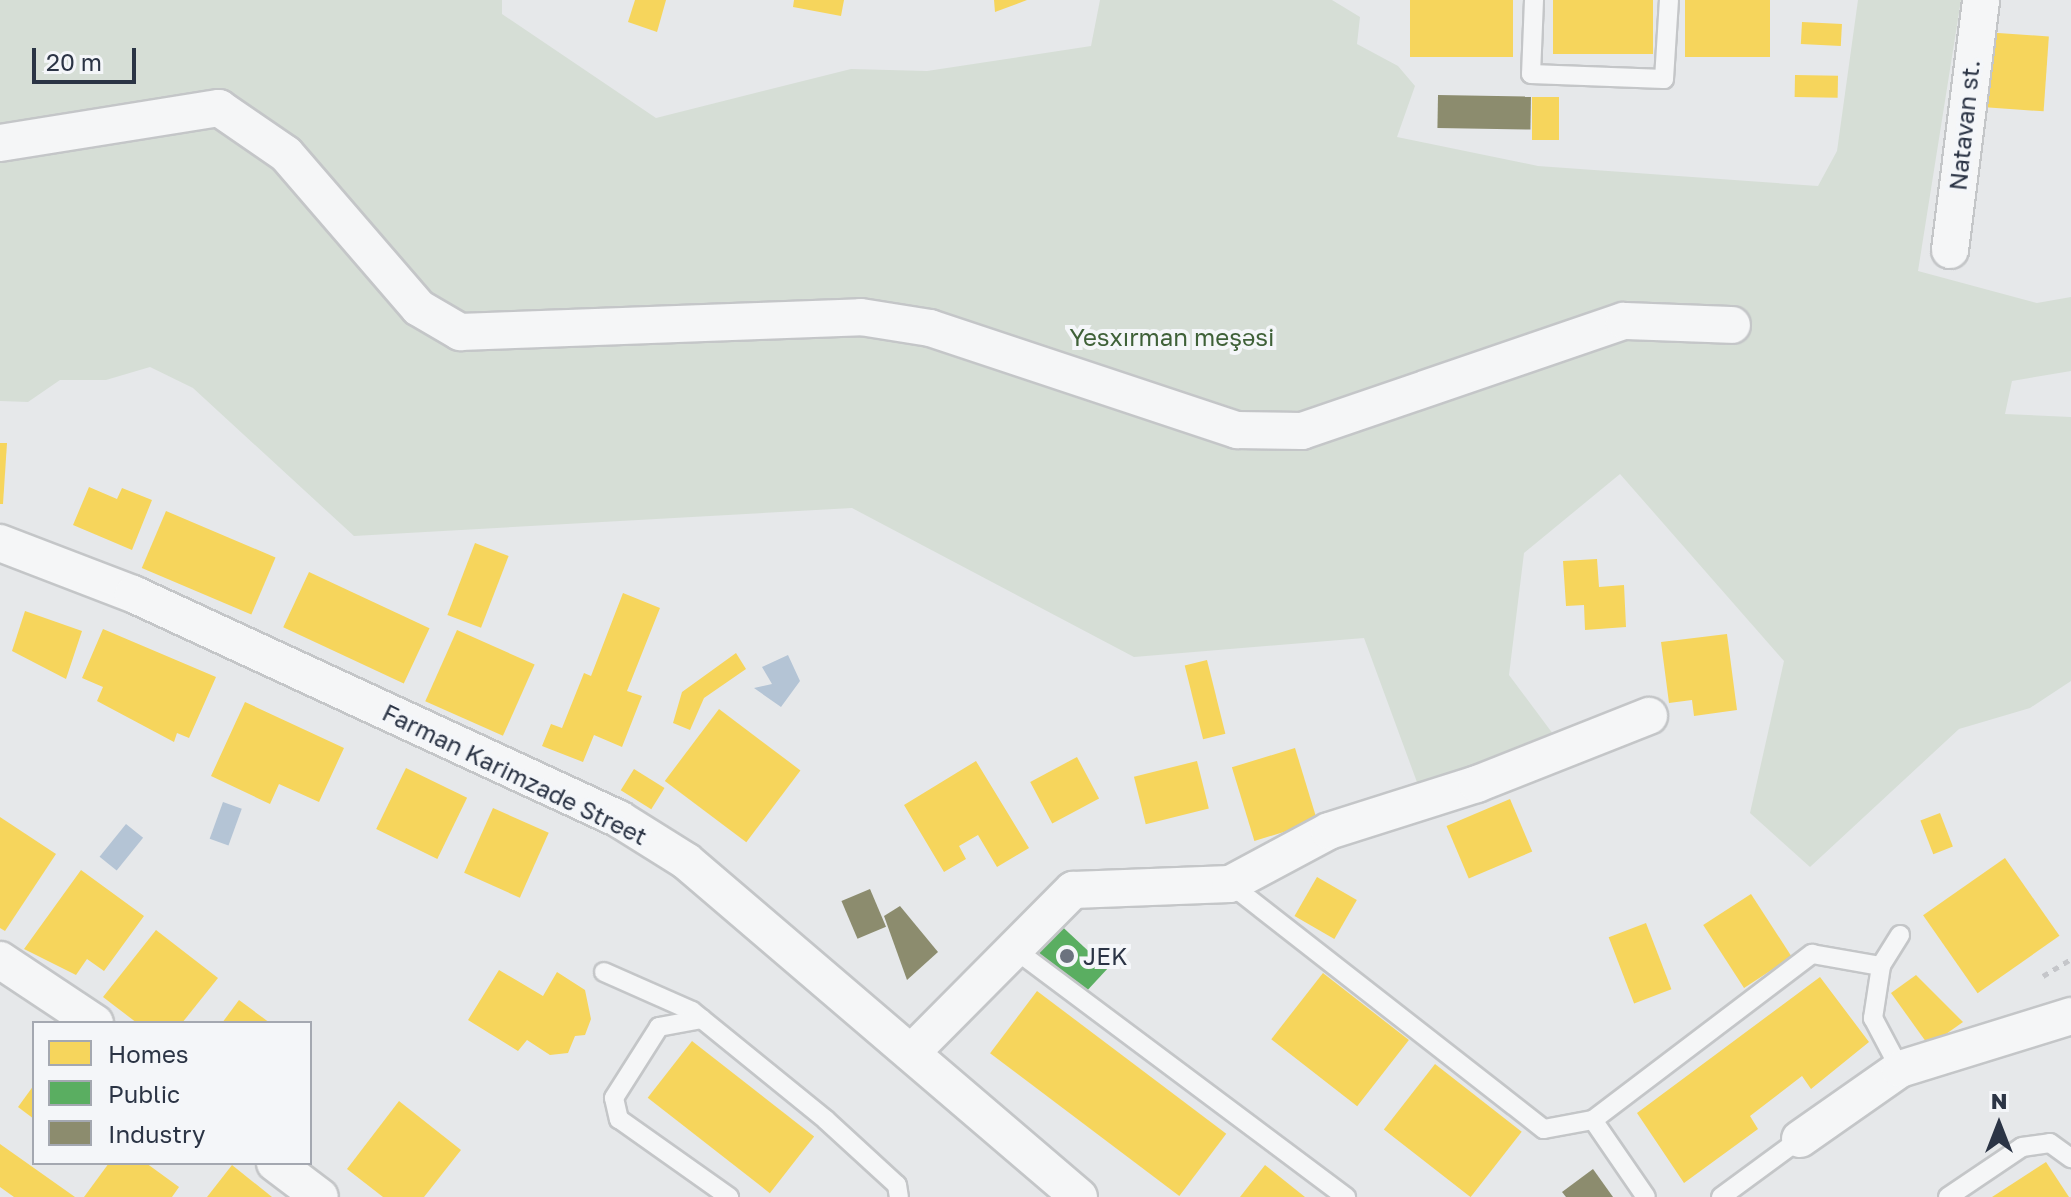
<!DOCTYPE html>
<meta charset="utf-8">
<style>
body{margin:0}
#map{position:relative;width:2071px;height:1197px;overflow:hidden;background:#e6e8ea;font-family:"Golos Text",sans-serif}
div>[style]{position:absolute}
.green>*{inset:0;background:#d6ded6}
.water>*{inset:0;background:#b4c4d5;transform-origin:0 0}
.homes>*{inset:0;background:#f6d55c;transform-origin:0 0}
.public>*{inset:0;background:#5aae61;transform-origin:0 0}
.industry>*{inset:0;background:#8c8c6e;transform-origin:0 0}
.path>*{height:5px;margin-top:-2.5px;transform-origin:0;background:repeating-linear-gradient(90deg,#c5c6ca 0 6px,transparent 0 12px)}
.roads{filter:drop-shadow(2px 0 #c4c6c8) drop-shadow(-2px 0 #c4c6c8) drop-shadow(0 2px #c4c6c8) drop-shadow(0 -2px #c4c6c8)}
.service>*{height:18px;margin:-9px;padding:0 9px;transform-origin:9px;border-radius:9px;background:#f5f6f7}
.minor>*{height:36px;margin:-18px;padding:0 18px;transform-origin:18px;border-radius:18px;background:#f5f6f7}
.dots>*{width:22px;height:22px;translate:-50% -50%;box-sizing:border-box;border:4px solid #f4f6f9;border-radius:50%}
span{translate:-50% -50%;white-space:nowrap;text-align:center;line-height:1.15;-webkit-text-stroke:8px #f4f6f9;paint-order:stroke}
.street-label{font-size:24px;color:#2b3445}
.park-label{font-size:24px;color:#3f6138}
.poi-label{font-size:24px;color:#2b3445}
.left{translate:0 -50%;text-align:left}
.legend{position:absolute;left:32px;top:1021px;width:280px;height:144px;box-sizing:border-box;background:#f4f6f9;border:2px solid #a4a8b1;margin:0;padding:10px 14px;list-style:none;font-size:24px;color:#2b3445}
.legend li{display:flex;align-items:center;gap:16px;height:40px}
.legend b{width:40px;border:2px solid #a4a8b1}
.north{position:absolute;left:1959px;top:1085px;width:80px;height:80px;-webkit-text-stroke:6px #f4f6f9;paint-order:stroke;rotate:0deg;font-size:22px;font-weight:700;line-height:32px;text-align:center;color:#2b3445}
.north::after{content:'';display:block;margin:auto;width:28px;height:36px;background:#2b3445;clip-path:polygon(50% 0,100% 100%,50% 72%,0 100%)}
.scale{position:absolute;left:32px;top:48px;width:104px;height:36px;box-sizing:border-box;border:4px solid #2b3445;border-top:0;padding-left:10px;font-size:24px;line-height:28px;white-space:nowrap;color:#2b3445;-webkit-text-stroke:6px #f4f6f9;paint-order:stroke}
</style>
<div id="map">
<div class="green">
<i style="clip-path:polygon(0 0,502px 0,502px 14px,656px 118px,851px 69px,927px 71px,1091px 46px,1100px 0,1332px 0,1360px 17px,1357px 44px,1398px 66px,1415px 86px,1397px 137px,1538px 166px,1818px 186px,1837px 151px,1858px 0,1961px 0,1918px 271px,2037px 303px,2071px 297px,2071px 371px,2012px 381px,2005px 414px,2071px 417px,2071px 681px,2030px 708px,1959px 729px,1810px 867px,1750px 813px,1784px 661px,1620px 474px,1524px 553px,1509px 675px,1556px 738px,1418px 785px,1364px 638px,1134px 657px,852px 508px,354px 536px,193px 388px,150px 367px,106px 380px,60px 380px,28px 402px,0 401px)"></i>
</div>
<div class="water">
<i style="clip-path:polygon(788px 655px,800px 681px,781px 707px,754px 688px,772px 684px,762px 667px)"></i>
<i style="left:223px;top:802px;width:20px;height:39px;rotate:20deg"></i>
<i style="left:126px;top:824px;width:22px;height:42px;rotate:39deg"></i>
</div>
<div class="homes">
<i style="clip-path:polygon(635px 0,666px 0,657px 32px,628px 22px)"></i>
<i style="clip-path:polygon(794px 0,844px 0,841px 16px,793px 7px)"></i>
<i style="clip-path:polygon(994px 0,1027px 0,995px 12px)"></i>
<i style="left:1410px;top:0;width:103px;height:57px"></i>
<i style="left:1553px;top:0;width:100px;height:54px"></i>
<i style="left:1685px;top:0;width:85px;height:57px"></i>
<i style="left:1802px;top:22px;width:40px;height:22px;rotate:3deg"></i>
<i style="left:1984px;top:32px;width:65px;height:75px;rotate:4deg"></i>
<i style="left:1795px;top:75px;width:43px;height:22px;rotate:1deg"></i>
<i style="left:1532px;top:97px;width:27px;height:43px"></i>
<i style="clip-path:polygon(0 443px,7px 443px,3px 504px,0 504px)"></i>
<i style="clip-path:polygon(89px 487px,117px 499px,122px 488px,152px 500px,132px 550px,73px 525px)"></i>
<i style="left:166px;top:511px;width:119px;height:62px;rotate:23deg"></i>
<i style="left:475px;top:543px;width:36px;height:77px;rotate:21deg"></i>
<i style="clip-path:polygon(1597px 559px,1599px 587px,1624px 585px,1626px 627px,1585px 630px,1584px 605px,1566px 606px,1563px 561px)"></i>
<i style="left:309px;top:572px;width:133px;height:61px;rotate:25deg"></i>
<i style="clip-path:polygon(623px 593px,660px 608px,627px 691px,642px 696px,622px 747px,594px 735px,583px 762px,542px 746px,551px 724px,562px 728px,584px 673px,591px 676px)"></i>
<i style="clip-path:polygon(25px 611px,82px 631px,66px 679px,12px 651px)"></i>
<i style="clip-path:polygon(103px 629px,216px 677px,189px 738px,177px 733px,174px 742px,97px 701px,103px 687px,82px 678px)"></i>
<i style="left:457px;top:630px;width:85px;height:78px;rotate:24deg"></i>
<i style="clip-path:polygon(1727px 634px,1737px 710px,1694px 716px,1692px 700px,1669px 703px,1661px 642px)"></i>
<i style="clip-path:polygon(736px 653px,746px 669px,704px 698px,690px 730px,673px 723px,682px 692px)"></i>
<i style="left:1207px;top:660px;width:76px;height:23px;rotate:76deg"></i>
<i style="clip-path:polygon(245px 702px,344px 748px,319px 802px,279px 784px,270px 804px,211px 776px)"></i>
<i style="left:719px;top:709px;width:102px;height:90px;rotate:37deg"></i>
<i style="left:1295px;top:748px;width:77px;height:66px;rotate:73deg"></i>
<i style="left:1077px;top:757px;width:47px;height:53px;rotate:62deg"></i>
<i style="clip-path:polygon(976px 761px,1029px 848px,997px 867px,978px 835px,959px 846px,966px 859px,944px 872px,904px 805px)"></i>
<i style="left:1197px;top:761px;width:49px;height:65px;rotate:76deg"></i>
<i style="left:406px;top:768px;width:68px;height:68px;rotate:26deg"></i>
<i style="left:634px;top:769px;width:36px;height:25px;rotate:32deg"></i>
<i style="left:1510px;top:799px;width:57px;height:69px;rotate:67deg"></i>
<i style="left:493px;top:808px;width:61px;height:71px;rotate:24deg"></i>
<i style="left:1940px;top:813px;width:36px;height:21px;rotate:69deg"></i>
<i style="clip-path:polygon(0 817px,56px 854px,5px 931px,0 928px)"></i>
<i style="left:2005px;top:858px;width:95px;height:100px;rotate:55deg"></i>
<i style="clip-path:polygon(81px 870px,144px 916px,104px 971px,87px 959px,76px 975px,24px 949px)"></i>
<i style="left:1317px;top:877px;width:46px;height:45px;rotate:30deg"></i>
<i style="left:1751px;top:894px;width:75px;height:57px;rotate:57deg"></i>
<i style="left:1646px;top:923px;width:71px;height:40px;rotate:69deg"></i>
<i style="clip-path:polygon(156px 930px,218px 978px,182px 1023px,137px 1023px,103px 997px)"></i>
<i style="clip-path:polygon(499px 970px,543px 996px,557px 972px,585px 990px,591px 1019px,585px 1035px,575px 1036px,568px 1053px,550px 1055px,527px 1040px,518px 1051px,468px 1020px)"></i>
<i style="left:1323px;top:973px;width:109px;height:84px;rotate:38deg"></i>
<i style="clip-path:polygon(1916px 975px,1963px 1022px,1929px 1046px,1891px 993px)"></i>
<i style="clip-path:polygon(1820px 977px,1869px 1042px,1811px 1089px,1802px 1076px,1750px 1116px,1758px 1129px,1684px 1183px,1637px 1113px)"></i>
<i style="left:1037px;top:991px;width:237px;height:78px;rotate:37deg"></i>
<i style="clip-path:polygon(239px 1000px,270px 1023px,222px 1023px)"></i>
<i style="left:692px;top:1041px;width:155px;height:72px;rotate:38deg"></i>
<i style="left:1435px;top:1064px;width:110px;height:83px;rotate:38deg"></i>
<i style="clip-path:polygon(34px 1085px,34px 1119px,18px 1107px)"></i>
<i style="clip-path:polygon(399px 1101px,461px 1150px,424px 1197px,383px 1197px,347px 1169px)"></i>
<i style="clip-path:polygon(0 1144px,75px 1197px,14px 1197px,0 1187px)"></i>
<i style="clip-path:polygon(2046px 1162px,2069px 1197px,1992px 1197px)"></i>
<i style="clip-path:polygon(109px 1163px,146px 1163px,179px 1187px,172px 1197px,84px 1197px)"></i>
<i style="clip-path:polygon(232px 1165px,272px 1197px,207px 1197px)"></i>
<i style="clip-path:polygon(1265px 1165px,1305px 1197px,1240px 1197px)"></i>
</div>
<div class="public">
<i style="left:1054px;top:919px;width:73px;height:35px;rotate:43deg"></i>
</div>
<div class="industry">
<i style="left:1438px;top:95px;width:93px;height:33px;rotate:1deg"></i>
<i style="left:870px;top:889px;width:41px;height:31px;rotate:67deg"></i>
<i style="clip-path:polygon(900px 906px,938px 952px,907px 980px,884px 916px)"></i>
<i style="clip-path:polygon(1593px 1169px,1613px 1197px,1566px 1197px,1562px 1192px)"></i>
</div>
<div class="path">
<i style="left:2043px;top:976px;width:33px;rotate:-31deg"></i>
</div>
<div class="roads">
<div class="service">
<i style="left:1534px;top:0;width:74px;rotate:92.3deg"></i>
<i style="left:1531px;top:74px;width:133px;rotate:2.2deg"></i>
<i style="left:1664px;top:79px;width:79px;rotate:-86.4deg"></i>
<i style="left:1230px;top:884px;width:398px;rotate:38deg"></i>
<i style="left:1544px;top:1129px;width:50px;rotate:-10.4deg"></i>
<i style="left:1593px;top:1120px;width:93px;rotate:55.5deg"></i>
<i style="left:1900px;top:935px;width:36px;rotate:122deg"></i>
<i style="left:1881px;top:966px;width:53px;rotate:98.7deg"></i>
<i style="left:1873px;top:1018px;width:58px;rotate:62.1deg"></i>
<i style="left:1013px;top:948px;width:416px;rotate:36.8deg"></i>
<i style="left:604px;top:972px;width:96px;rotate:23.9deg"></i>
<i style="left:692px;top:1011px;width:173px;rotate:39.1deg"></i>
<i style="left:826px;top:1120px;width:96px;rotate:42.5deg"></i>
<i style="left:897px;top:1185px;width:12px;rotate:81deg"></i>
<i style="left:702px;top:1019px;width:44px;rotate:169.5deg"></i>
<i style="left:659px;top:1027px;width:84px;rotate:122.4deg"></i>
<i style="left:614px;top:1098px;width:22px;rotate:77deg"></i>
<i style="left:619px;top:1119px;width:135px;rotate:35.3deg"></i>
<i style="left:1593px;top:1120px;width:275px;rotate:-37.2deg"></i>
<i style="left:1812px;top:954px;width:70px;rotate:9.9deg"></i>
<i style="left:1721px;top:1197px;width:98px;rotate:-36.3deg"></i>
<i style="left:1948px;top:1197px;width:89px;rotate:-34deg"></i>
<i style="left:2022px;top:1147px;width:28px;rotate:-8deg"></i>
<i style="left:2050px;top:1143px;width:26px;rotate:36deg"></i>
</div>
<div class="minor">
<i style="left:0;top:143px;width:222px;rotate:-9.1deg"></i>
<i style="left:219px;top:108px;width:81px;rotate:34.5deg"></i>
<i style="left:286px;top:154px;width:203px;rotate:49.2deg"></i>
<i style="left:419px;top:308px;width:48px;rotate:30.3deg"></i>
<i style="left:460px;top:332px;width:401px;rotate:-2.1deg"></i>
<i style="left:861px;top:317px;width:70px;rotate:9.1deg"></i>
<i style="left:930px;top:328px;width:324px;rotate:18.4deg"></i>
<i style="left:1237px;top:430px;width:65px;rotate:0.9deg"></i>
<i style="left:1302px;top:431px;width:340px;rotate:-18.9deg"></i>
<i style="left:1624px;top:321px;width:108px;rotate:2.1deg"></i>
<i style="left:1950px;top:250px;width:252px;rotate:-82.9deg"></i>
<i style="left:0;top:543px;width:142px;rotate:21deg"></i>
<i style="left:133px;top:594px;width:536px;rotate:24.84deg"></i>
<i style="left:619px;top:819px;width:79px;rotate:32.1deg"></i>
<i style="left:686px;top:861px;width:517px;rotate:40.53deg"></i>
<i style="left:0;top:960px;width:114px;rotate:33.6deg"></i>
<i style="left:911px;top:1053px;width:230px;rotate:-45.2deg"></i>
<i style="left:1073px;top:890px;width:157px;rotate:-2.2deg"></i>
<i style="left:1230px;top:884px;width:112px;rotate:-28.2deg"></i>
<i style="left:1329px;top:831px;width:155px;rotate:-17.6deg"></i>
<i style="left:1477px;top:784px;width:185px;rotate:-21.6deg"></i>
<i style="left:1800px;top:1139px;width:122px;rotate:-35deg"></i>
<i style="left:1900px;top:1069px;width:179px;rotate:-17.2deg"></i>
<i style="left:275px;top:1163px;width:56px;rotate:37.1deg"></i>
</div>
</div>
<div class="dots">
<i style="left:1067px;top:956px;background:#6c737f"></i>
</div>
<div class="street-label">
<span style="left:1964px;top:125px;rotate:-84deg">Natavan st.</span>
<span style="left:515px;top:774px;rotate:26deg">Farman Karimzade Street</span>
</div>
<div class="park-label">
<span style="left:1172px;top:337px">Yesxırman meşəsi</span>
</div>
<div class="poi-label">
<span class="left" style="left:1083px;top:956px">JEK</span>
</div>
<ul class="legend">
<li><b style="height:22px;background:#f6d55c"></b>Homes</li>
<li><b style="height:22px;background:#5aae61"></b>Public</li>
<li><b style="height:22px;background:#8c8c6e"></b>Industry</li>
</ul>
<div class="north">N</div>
<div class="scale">20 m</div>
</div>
